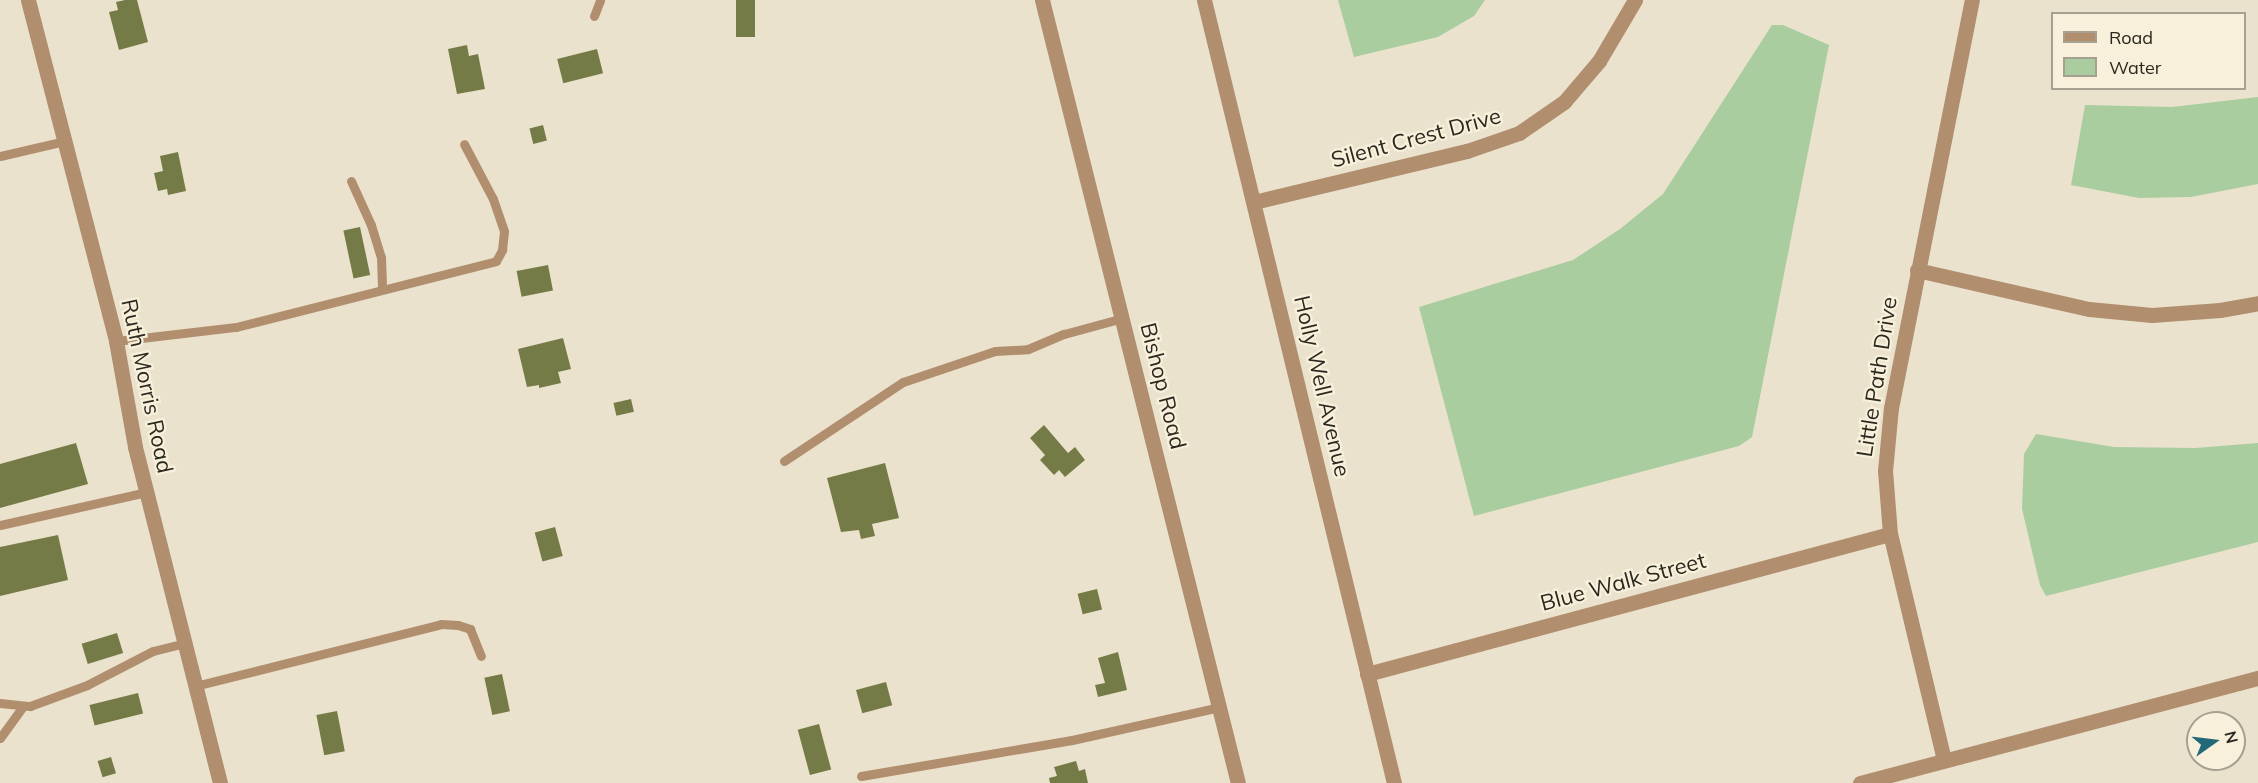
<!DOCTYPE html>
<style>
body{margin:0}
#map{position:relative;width:2258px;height:783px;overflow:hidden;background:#ebe2cd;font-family:Mulish,sans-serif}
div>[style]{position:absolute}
.water>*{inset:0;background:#a9cd9f}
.building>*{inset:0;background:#757b46;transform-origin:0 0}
.lane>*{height:9px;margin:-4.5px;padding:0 4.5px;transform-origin:4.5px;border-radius:4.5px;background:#b08e6e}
.street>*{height:15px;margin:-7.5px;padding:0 7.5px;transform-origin:7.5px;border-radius:7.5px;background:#b08e6e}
span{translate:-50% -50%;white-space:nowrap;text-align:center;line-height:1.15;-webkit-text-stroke:4.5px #f8f0da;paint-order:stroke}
.street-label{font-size:22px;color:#2b2820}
.legend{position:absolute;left:2051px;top:12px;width:195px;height:78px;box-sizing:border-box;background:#f8f0da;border:2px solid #a6a090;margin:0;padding:8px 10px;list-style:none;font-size:18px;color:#2b2820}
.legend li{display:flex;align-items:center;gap:12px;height:30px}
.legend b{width:30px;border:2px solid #a6a090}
.north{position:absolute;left:2186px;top:711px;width:60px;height:60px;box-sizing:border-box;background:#f8f0da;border:2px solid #a6a090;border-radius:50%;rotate:76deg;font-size:16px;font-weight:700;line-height:24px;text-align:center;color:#2b2820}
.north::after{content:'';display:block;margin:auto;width:21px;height:27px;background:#236a78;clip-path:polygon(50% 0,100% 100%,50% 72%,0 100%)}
</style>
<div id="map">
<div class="water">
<i style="clip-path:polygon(1338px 0,1485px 0,1474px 16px,1438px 37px,1354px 57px)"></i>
<i style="clip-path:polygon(1772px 25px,1783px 25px,1829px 45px,1752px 437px,1739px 446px,1474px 516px,1419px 307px,1573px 260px,1620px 229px,1663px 194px)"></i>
<i style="clip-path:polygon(2258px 97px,2258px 184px,2191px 197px,2139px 198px,2071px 185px,2085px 105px,2172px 107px)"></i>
<i style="clip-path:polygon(2036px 434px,2114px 447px,2195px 448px,2258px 443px,2258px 542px,2046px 596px,2040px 585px,2022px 509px,2024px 454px)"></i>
</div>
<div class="building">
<i style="clip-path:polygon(125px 0,137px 0,148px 42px,119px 50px,109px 12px,118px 10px,116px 2px)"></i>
<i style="left:736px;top:0;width:19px;height:37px"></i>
<i style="clip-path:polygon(467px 45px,469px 56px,478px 54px,485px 89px,457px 94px,448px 49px)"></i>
<i style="left:597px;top:49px;width:25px;height:41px;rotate:76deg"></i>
<i style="left:543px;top:125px;width:16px;height:14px;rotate:76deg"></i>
<i style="clip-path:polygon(178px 152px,186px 191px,168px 195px,167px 189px,158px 191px,154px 173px,163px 171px,160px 156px)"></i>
<i style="left:360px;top:227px;width:49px;height:17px;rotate:78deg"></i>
<i style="left:548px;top:265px;width:26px;height:32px;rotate:79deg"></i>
<i style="clip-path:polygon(563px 338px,571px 369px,558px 372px,561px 383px,539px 388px,539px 385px,527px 387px,518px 349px)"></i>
<i style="left:631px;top:399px;width:13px;height:18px;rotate:77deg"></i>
<i style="clip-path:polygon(1044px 425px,1068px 453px,1075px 447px,1085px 460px,1065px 477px,1059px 470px,1054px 475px,1040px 460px,1045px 455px,1030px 438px)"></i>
<i style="clip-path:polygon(76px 443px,88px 484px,0 508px,0 464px)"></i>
<i style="clip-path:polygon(885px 463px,899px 518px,872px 524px,875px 536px,861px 539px,859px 530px,841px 532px,827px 478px)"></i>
<i style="left:555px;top:527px;width:30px;height:21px;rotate:75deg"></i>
<i style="clip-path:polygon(58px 535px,68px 580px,0 596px,0 547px)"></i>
<i style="left:1097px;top:589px;width:21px;height:20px;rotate:76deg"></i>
<i style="left:117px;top:633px;width:21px;height:37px;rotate:73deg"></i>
<i style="clip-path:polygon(1118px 652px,1127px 690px,1098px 697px,1095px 685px,1105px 683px,1098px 658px)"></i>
<i style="left:502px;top:674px;width:38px;height:18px;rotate:78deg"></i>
<i style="left:886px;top:682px;width:24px;height:31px;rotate:75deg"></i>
<i style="left:138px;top:693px;width:21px;height:50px;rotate:76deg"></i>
<i style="left:337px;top:711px;width:41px;height:21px;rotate:79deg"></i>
<i style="left:819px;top:724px;width:47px;height:22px;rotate:75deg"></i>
<i style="left:111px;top:757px;width:17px;height:14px;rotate:73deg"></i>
<i style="clip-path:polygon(1076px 761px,1079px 771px,1085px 769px,1088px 783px,1050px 783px,1049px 778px,1057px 776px,1054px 767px)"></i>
</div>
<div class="lane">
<i style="left:594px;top:16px;width:17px;rotate:-69deg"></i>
<i style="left:0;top:156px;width:67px;rotate:-13deg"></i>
<i style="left:351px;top:181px;width:48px;rotate:65.6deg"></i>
<i style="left:371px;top:225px;width:34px;rotate:73deg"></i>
<i style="left:381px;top:257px;width:31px;rotate:88deg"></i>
<i style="left:116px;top:341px;width:121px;rotate:-6.7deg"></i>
<i style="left:236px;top:327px;width:268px;rotate:-14.2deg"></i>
<i style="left:496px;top:261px;width:13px;rotate:-61deg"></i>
<i style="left:502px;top:250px;width:19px;rotate:-84deg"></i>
<i style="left:504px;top:231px;width:34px;rotate:-109deg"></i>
<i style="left:493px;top:199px;width:62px;rotate:-117.8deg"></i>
<i style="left:784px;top:461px;width:143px;rotate:-33.6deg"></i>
<i style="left:903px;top:382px;width:97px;rotate:-18.6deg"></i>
<i style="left:995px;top:351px;width:33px;rotate:-3deg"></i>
<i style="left:1028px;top:349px;width:39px;rotate:-23deg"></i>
<i style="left:1064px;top:334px;width:61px;rotate:-15.2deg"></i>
<i style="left:0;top:525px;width:151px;rotate:-12.7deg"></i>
<i style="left:195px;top:686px;width:254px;rotate:-14.1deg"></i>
<i style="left:441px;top:624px;width:17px;rotate:3deg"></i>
<i style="left:458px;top:625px;width:13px;rotate:18deg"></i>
<i style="left:470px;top:629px;width:29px;rotate:68deg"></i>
<i style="left:0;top:703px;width:30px;rotate:6deg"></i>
<i style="left:30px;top:706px;width:61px;rotate:-20.2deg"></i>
<i style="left:87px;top:685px;width:74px;rotate:-27.3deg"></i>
<i style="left:153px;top:651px;width:32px;rotate:-14deg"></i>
<i style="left:0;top:738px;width:39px;rotate:-54deg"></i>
<i style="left:861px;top:776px;width:214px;rotate:-9.7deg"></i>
<i style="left:1072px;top:740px;width:152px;rotate:-12.6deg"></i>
</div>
<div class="street">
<i style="left:28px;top:0;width:352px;rotate:75.5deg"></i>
<i style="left:116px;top:341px;width:108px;rotate:79.8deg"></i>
<i style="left:135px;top:447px;width:347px;rotate:75.8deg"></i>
<i style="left:1042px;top:0;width:807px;rotate:75.95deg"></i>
<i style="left:1204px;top:0;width:806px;rotate:76.36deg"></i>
<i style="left:1254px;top:202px;width:219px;rotate:-13.5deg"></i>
<i style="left:1467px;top:151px;width:55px;rotate:-19.1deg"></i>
<i style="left:1519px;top:133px;width:55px;rotate:-34.6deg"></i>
<i style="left:1564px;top:102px;width:54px;rotate:-49.5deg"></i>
<i style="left:1599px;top:61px;width:71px;rotate:-59.5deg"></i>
<i style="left:1917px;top:270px;width:176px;rotate:12.8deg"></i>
<i style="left:2089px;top:309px;width:63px;rotate:5.4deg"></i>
<i style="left:2152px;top:315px;width:68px;rotate:-4.2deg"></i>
<i style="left:2220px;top:310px;width:39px;rotate:-10deg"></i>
<i style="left:1367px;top:674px;width:541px;rotate:-14.99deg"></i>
<i style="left:1944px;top:760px;width:232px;rotate:-103.4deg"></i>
<i style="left:1890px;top:534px;width:63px;rotate:-94.5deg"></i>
<i style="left:1885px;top:471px;width:63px;rotate:-84.6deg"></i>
<i style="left:1891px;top:408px;width:416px;rotate:-78.8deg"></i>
<i style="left:1860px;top:783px;width:412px;rotate:-14.8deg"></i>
</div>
<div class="street-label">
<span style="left:1416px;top:138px;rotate:-15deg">Silent Crest Drive</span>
<span style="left:1877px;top:377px;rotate:-81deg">Little Path Drive</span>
<span style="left:147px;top:386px;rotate:78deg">Ruth Morris Road</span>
<span style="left:1163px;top:386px;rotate:76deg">Bishop Road</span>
<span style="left:1322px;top:386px;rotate:77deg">Holly Well Avenue</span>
<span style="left:1623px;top:582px;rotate:-15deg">Blue Walk Street</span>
</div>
<ul class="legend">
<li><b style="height:8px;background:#b08e6e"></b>Road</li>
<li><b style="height:16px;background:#a9cd9f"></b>Water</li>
</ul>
<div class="north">N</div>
</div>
